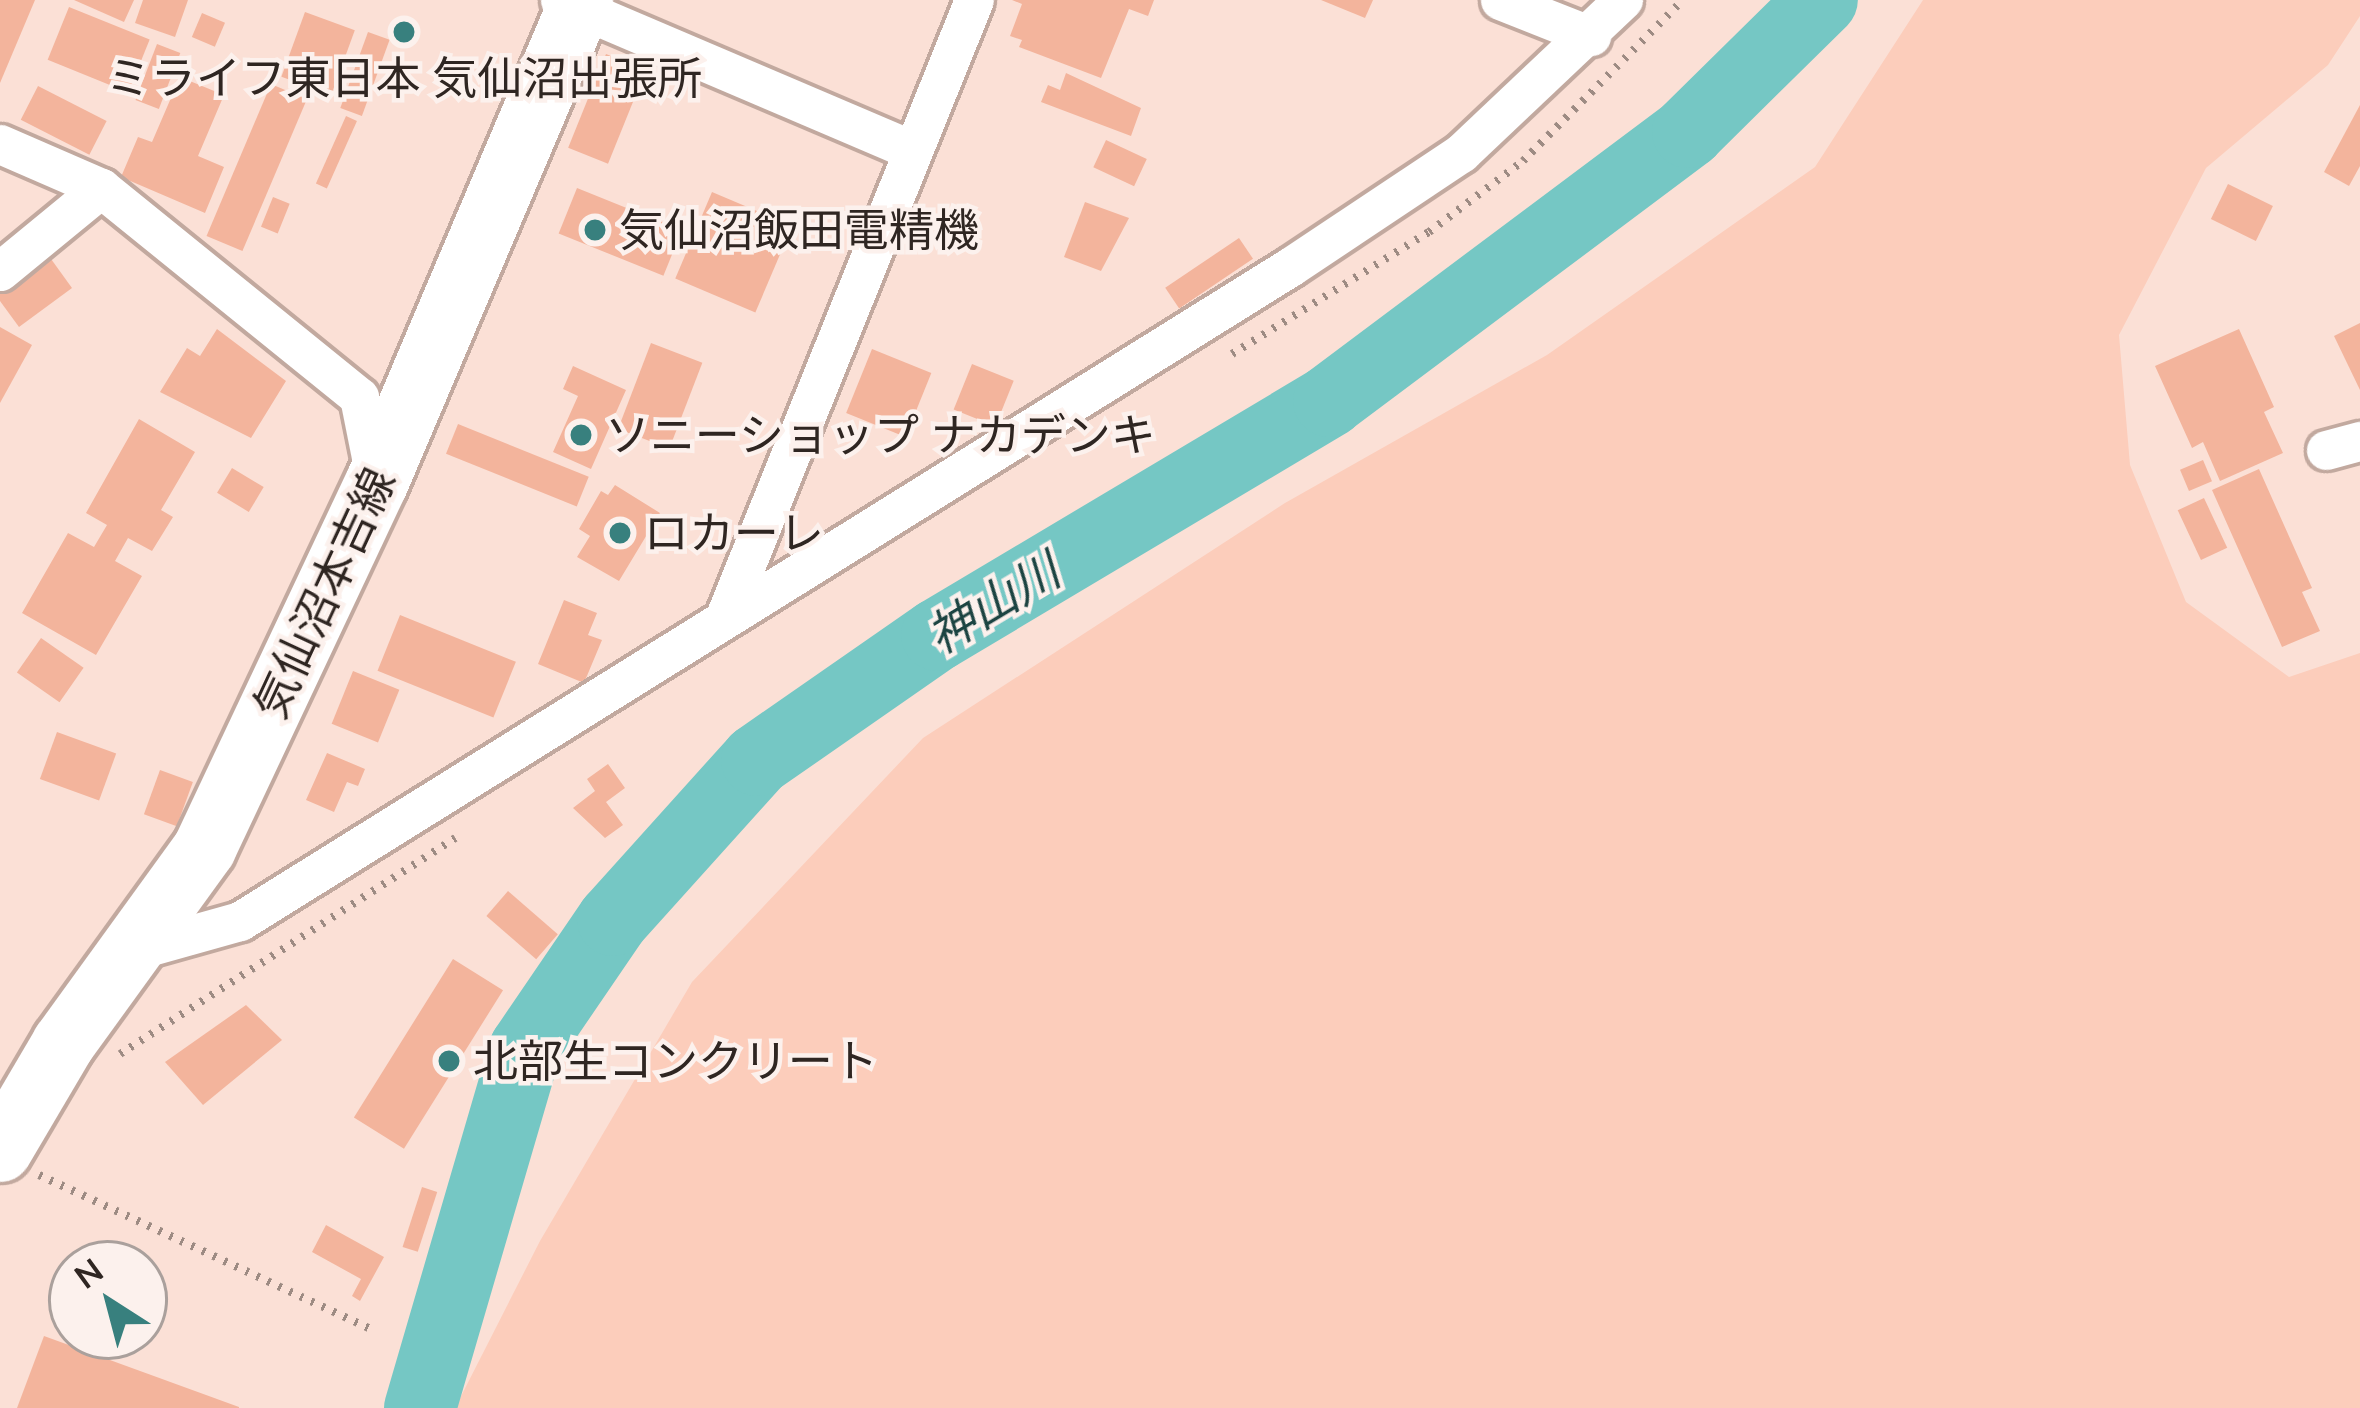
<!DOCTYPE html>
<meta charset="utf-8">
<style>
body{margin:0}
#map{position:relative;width:2360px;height:1408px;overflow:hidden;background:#fbe0d6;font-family:Mulish,"Noto Sans JP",sans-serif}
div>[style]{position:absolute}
.green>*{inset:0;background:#fccdbb}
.river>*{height:72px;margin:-36px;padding:0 36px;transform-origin:36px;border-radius:36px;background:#75c7c4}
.building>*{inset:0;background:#f3b49c;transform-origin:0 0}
.path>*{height:8px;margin-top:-4px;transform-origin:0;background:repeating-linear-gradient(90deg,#9d8b83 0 3px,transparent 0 12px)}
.roads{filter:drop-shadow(3px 0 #c2a99f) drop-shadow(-3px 0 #c2a99f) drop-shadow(0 3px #c2a99f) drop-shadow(0 -3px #c2a99f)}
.minor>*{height:39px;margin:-19.5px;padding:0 19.5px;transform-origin:19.5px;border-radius:19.5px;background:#fff}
.primary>*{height:63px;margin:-31.5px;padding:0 31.5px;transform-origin:31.5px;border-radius:31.5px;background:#fff}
.dots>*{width:33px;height:33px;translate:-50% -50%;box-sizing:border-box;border:6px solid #fcf1ed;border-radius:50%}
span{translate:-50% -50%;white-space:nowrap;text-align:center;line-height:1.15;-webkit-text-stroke:9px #fcf1ed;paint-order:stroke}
.poi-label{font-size:45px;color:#2f2622}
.left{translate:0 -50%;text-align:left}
.street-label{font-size:45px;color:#2f2622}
.water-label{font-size:48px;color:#1c4442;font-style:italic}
.north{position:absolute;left:48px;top:1240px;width:120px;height:120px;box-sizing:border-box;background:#fcf1ed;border:3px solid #aaa09c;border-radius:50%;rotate:324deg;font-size:33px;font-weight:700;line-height:48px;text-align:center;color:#2f2622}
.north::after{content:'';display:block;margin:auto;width:42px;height:54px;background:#38807e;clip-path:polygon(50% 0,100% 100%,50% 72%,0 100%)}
</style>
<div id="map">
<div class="green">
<i style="clip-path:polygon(1923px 0,2360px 0,2360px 16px,2328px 65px,2206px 168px,2119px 335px,2130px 465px,2186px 602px,2289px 677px,2360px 653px,2360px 1408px,455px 1408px,540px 1241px,692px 982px,923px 738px,1285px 503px,1547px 355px,1815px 167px)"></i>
</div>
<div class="river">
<i style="left:420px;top:1408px;width:374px;rotate:-73.7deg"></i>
<i style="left:525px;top:1049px;width:156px;rotate:-55.7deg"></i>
<i style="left:613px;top:920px;width:215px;rotate:-48deg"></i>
<i style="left:757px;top:760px;width:219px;rotate:-34.8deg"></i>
<i style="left:937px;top:635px;width:457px;rotate:-30.8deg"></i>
<i style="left:1329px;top:401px;width:449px;rotate:-36.8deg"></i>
<i style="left:1688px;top:132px;width:188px;rotate:-44.6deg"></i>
</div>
<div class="building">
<i style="clip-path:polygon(0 0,35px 0,0 83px)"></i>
<i style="clip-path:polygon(74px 0,134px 0,124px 22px)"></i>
<i style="clip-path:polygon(143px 0,188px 0,175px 37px,135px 23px)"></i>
<i style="clip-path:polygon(1012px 0,1154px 0,1148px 16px,1129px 9px,1101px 78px,1019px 47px,1022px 40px,1010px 36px,1022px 4px)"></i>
<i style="clip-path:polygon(1321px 0,1373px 0,1365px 18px)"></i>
<i style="left:69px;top:7px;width:87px;height:57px;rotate:22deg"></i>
<i style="left:305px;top:12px;width:53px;height:69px;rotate:20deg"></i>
<i style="left:202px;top:13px;width:25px;height:26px;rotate:23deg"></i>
<i style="left:368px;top:32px;width:23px;height:81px;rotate:20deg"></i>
<i style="left:157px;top:44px;width:25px;height:60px;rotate:21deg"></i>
<i style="left:606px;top:54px;width:43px;height:101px;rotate:22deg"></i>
<i style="clip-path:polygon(1066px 73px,1141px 108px,1131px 136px,1041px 102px,1048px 85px,1060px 90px)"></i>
<i style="clip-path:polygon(180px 77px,224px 95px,198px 156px,224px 167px,205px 213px,121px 177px,138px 137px,152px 142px)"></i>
<i style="left:271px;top:84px;width:39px;height:165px;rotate:23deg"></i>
<i style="left:38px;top:86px;width:77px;height:38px;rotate:27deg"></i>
<i style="clip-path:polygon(2360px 105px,2360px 166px,2349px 186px,2324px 172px)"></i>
<i style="left:346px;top:116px;width:12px;height:74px;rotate:24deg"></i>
<i style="left:1106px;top:140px;width:45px;height:30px;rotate:25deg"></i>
<i style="left:2228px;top:184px;width:50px;height:39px;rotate:26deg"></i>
<i style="left:577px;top:188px;width:113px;height:49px;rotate:22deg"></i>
<i style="left:712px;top:192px;width:87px;height:94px;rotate:23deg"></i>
<i style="left:273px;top:197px;width:18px;height:32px;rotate:22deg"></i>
<i style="clip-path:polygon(1085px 202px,1129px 218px,1101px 271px,1064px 257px)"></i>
<i style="left:1239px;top:238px;width:25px;height:89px;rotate:56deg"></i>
<i style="clip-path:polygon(46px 252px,72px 288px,19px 327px,0 301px,0 286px)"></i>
<i style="clip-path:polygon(2360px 323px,2360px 390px,2334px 336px)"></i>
<i style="clip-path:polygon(0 327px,32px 345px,0 403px)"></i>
<i style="clip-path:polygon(217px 329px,286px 381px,251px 438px,160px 392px,187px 348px,200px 356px)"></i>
<i style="clip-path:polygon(2239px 329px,2274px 407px,2264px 412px,2283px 453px,2220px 481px,2203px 442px,2192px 448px,2155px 366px)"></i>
<i style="left:651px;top:343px;width:55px;height:92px;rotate:21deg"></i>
<i style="left:872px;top:349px;width:64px;height:69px;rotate:22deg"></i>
<i style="left:972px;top:364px;width:45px;height:49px;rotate:22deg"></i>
<i style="clip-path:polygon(573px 366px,626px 390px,591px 469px,553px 452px,578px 396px,563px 389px)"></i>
<i style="clip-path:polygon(139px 419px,195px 452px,161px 510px,173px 517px,152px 551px,128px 538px,115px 561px,142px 576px,96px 655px,22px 613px,68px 533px,94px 547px,107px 525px,86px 513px)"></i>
<i style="left:458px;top:424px;width:141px;height:32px;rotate:22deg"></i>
<i style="left:2203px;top:460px;width:23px;height:25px;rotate:67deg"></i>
<i style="left:232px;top:468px;width:37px;height:29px;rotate:31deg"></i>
<i style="clip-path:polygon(2259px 469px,2312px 588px,2302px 592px,2320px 631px,2282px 647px,2212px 490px)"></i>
<i style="clip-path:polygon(615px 485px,660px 513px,619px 581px,577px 557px,590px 536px,579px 529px,601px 491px,608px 495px)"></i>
<i style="left:2204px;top:498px;width:55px;height:29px;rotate:65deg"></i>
<i style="clip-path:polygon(564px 600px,597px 613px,588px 635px,602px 640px,584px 683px,538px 664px)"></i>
<i style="left:400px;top:615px;width:125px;height:60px;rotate:22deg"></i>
<i style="left:41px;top:638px;width:52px;height:42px;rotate:35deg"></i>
<i style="left:353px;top:671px;width:50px;height:57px;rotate:22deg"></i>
<i style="left:57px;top:732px;width:63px;height:50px;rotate:20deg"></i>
<i style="clip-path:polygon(327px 753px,365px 769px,358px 786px,347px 782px,334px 812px,306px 800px)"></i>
<i style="clip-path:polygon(608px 764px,625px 788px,606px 802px,623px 825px,605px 838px,573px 808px,595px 791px,587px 779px)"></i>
<i style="left:160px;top:770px;width:35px;height:47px;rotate:20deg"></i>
<i style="left:508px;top:891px;width:66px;height:33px;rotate:41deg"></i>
<i style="left:453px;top:959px;width:59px;height:187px;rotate:32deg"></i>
<i style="clip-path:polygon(246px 1005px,282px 1040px,203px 1105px,165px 1062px)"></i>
<i style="left:422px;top:1187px;width:16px;height:63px;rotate:18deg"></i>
<i style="clip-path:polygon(326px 1225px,384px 1257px,360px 1301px,352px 1296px,361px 1279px,312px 1252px)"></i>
<i style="clip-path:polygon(44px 1336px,239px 1407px,239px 1408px,17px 1408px)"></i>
</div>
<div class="path">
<i style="left:1232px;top:354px;width:232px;rotate:-31.8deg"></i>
<i style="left:1429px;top:232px;width:118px;rotate:-37.1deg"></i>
<i style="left:1523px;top:161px;width:227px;rotate:-45.2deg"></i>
<i style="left:120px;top:1054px;width:399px;rotate:-32.8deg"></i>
<i style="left:39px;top:1175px;width:366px;rotate:24.9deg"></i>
</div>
<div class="roads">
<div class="minor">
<i style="left:560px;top:0;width:382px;rotate:23.1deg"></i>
<i style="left:1500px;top:0;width:98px;rotate:21.6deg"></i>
<i style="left:0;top:144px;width:110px;rotate:23.5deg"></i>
<i style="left:101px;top:188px;width:332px;rotate:39deg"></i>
<i style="left:359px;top:397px;width:82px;rotate:78.7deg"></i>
<i style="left:0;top:271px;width:131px;rotate:-39.4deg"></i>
<i style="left:2326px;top:450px;width:35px;rotate:-15deg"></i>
<i style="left:726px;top:614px;width:662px;rotate:-68.01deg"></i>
<i style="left:133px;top:951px;width:111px;rotate:-15.7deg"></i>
<i style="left:240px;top:921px;width:1237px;rotate:-31.92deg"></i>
<i style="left:1290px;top:267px;width:206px;rotate:-33.7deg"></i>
<i style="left:1461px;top:153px;width:223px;rotate:-43.4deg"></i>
</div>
<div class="primary">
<i style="left:0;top:1150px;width:124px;rotate:-59.5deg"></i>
<i style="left:63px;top:1043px;width:241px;rotate:-54.1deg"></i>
<i style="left:204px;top:848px;width:403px;rotate:-64.8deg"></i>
<i style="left:376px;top:483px;width:525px;rotate:-67deg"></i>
</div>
</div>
<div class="dots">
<i style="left:404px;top:32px;background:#38807e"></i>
<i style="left:595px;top:230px;background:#38807e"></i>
<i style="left:581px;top:435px;background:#38807e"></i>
<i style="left:620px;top:533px;background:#38807e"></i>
<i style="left:449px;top:1061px;background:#38807e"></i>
</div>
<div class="poi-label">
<span style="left:404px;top:78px">ミライフ東日本 気仙沼出張所</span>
<span class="left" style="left:619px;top:230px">気仙沼飯田電精機</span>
<span class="left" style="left:605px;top:435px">ソニーショップ ナカデンキ</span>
<span class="left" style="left:644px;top:533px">ロカーレ</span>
<span class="left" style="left:473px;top:1061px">北部生コンクリート</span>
</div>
<div class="street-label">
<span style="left:324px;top:593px;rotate:-65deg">気仙沼本吉線</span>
</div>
<div class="water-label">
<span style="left:993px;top:603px;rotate:-31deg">神山川</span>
</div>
<div class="north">N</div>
</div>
